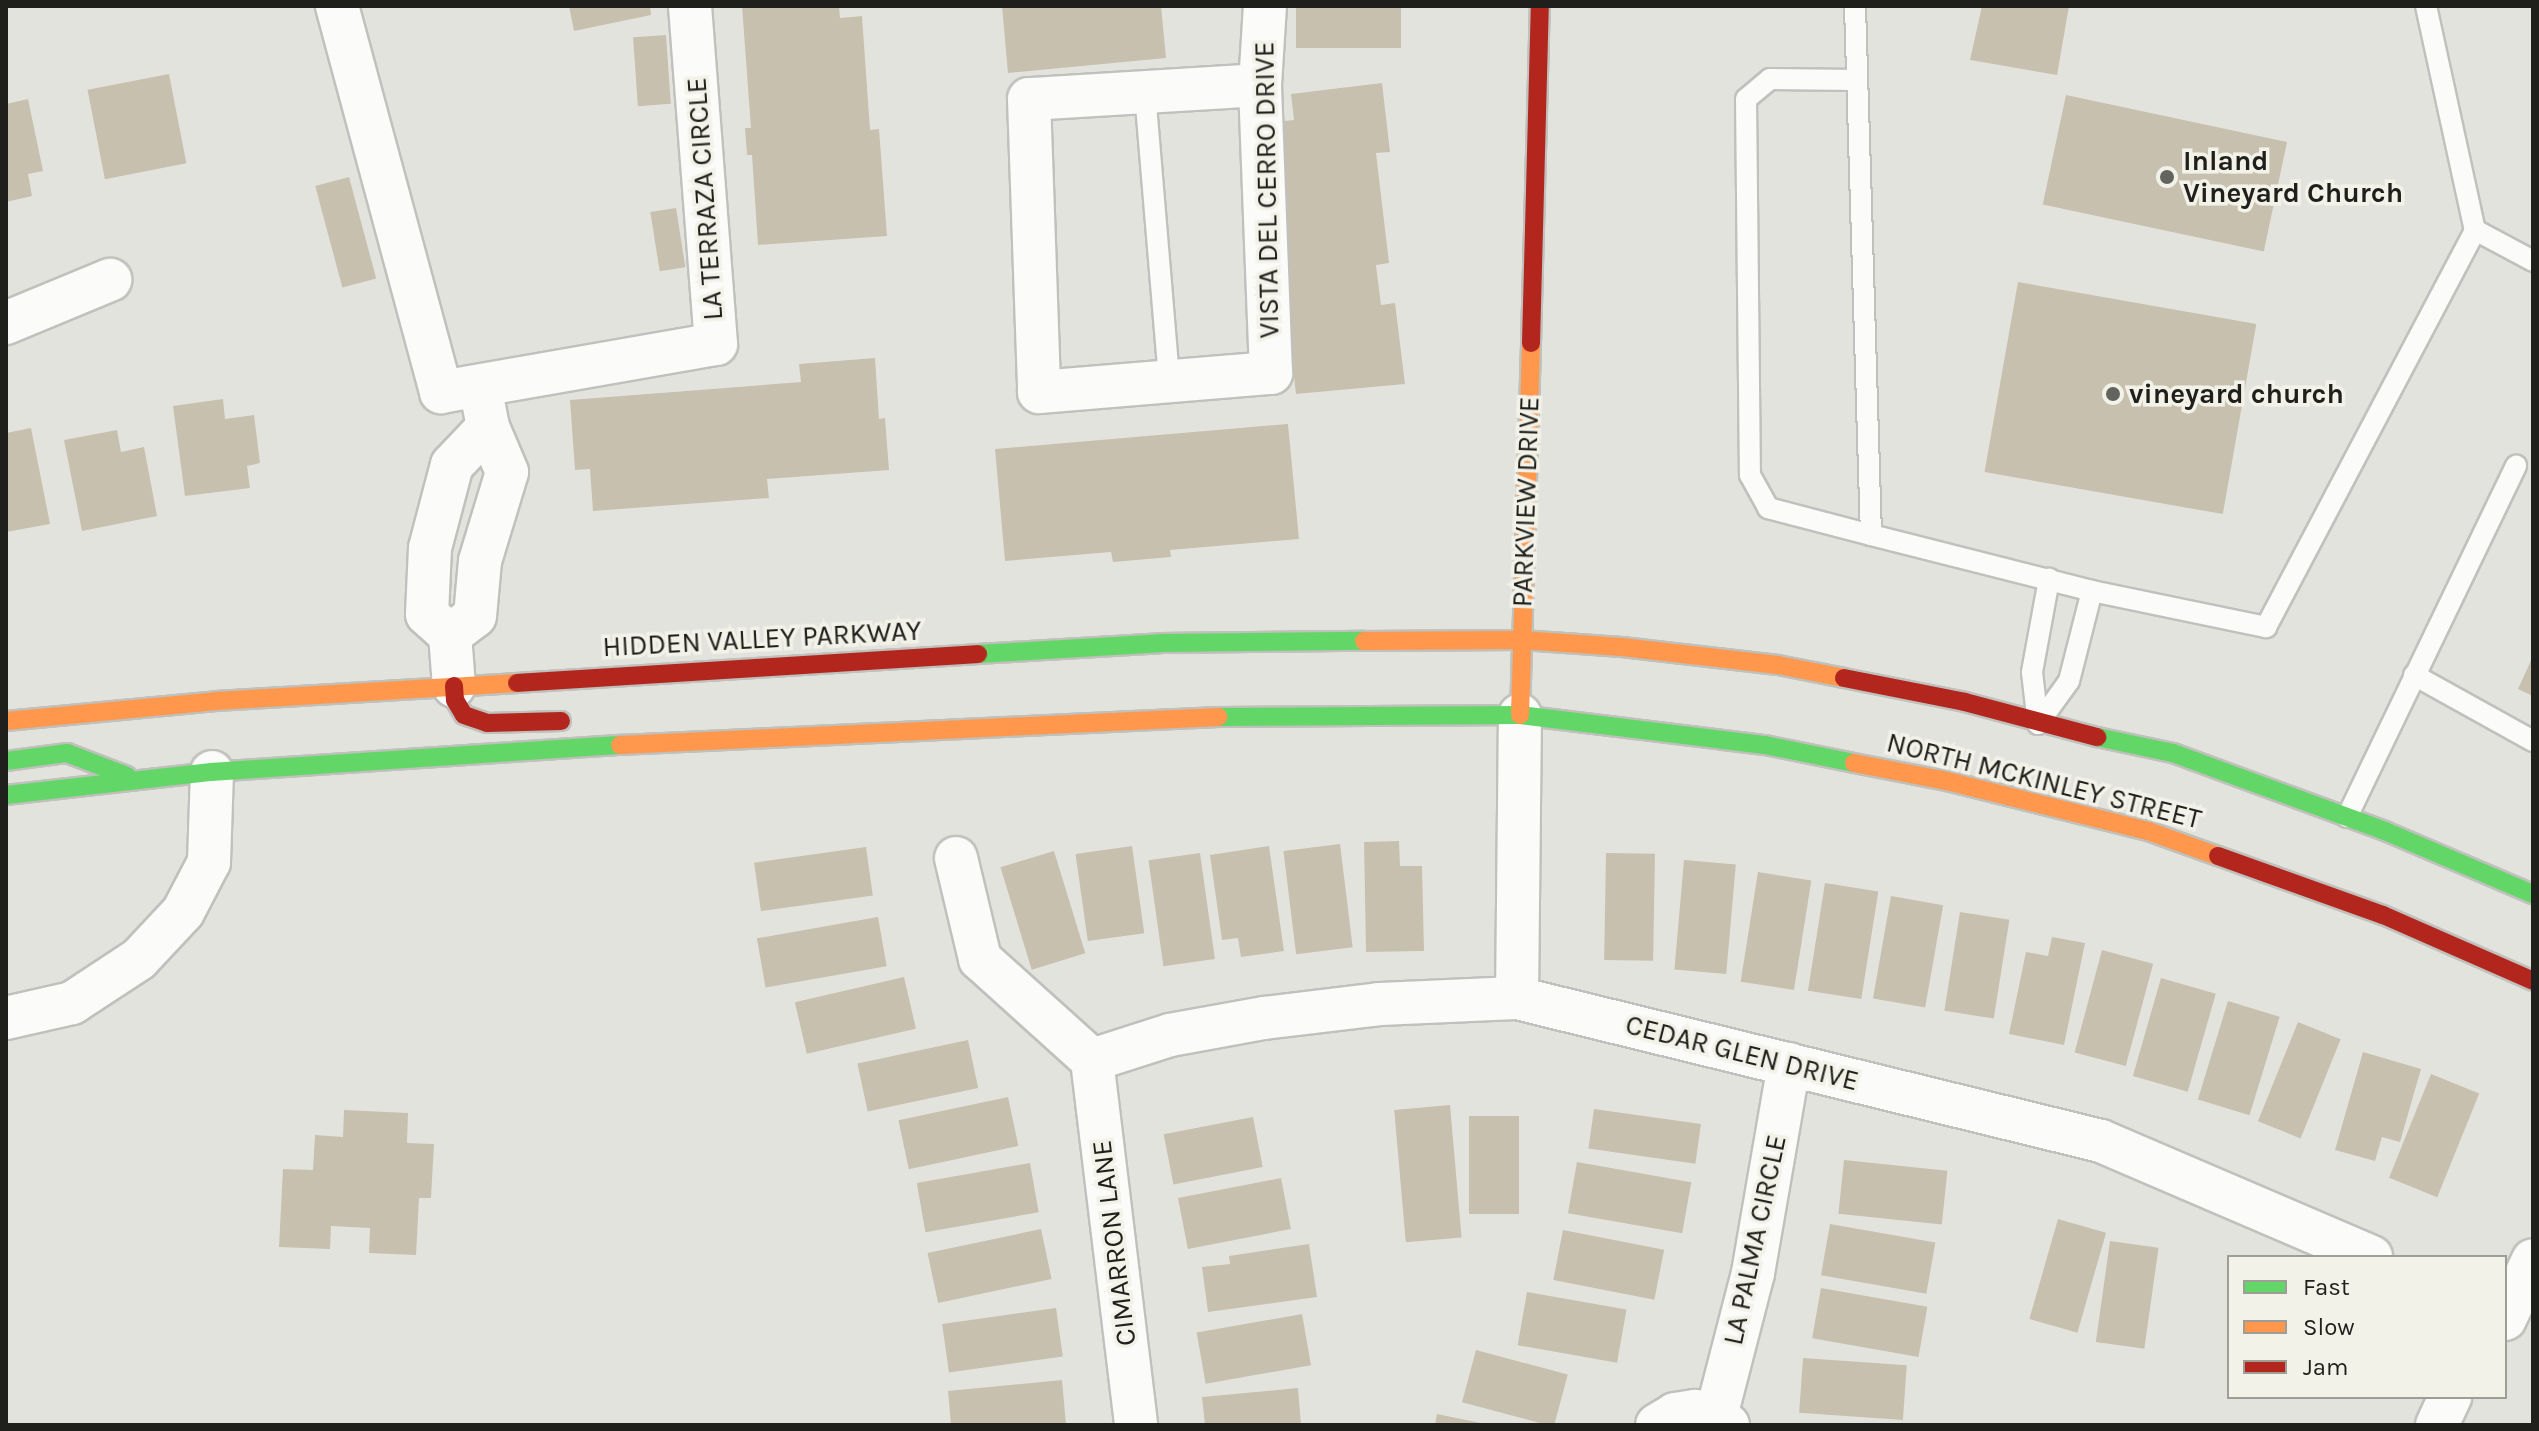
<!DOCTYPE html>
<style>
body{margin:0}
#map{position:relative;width:2539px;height:1431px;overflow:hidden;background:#e3e3de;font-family:Karla,sans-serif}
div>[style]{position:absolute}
.building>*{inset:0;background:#c8c0ae;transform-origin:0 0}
.roads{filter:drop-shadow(2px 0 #c0c0bc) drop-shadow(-2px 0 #c0c0bc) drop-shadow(0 2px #c0c0bc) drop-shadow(0 -2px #c0c0bc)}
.lane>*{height:20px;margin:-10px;padding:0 10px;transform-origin:10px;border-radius:10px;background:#fbfbfa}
.street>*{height:42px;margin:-21px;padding:0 21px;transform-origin:21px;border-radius:21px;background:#fbfbfa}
.fast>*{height:18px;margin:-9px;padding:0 9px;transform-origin:9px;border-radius:9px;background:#63d668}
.slow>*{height:18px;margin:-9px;padding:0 9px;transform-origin:9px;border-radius:9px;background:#ff974d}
.jam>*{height:18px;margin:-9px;padding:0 9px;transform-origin:9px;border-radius:9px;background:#b3261e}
.dots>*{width:22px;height:22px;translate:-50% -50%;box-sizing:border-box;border:4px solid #f2f2e9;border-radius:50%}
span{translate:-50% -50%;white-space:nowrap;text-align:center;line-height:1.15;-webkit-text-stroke:7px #f2f2e9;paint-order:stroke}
.poi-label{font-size:28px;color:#1f1f1b;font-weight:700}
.left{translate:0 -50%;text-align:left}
.street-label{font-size:28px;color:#1f1f1b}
.frame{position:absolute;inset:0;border:8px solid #1f1f1b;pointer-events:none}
.legend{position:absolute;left:2227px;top:1255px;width:280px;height:144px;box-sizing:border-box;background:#f2f2e9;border:2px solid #9e9e97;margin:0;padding:10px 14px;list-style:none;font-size:24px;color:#1f1f1b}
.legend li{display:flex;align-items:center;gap:16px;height:40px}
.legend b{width:40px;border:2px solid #9e9e97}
</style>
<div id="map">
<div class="building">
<i style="clip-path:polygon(569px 6px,650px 6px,651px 15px,574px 31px)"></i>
<i style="clip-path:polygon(742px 6px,839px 6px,840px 18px,862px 16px,870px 130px,879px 129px,887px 236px,758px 245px,752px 155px,747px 155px,745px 128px,751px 128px)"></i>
<i style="clip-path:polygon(1002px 6px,1161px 6px,1166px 58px,1008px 73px)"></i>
<i style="left:1296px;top:6px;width:105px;height:42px"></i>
<i style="clip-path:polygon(1982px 6px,2069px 6px,2057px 75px,1970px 60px)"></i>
<i style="left:666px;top:35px;width:69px;height:33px;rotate:86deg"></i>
<i style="left:169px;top:74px;width:91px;height:83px;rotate:79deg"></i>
<i style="clip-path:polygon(1382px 83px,1390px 152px,1376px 153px,1389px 263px,1376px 265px,1381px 305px,1395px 303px,1405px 384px,1296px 394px,1276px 225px,1287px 223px,1275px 122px,1294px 120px,1291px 94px)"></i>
<i style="left:2066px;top:95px;width:226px;height:112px;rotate:12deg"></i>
<i style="clip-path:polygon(28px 99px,43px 171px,28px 174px,32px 196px,6px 202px,6px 104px)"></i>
<i style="left:349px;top:177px;width:105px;height:35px;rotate:75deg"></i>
<i style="left:676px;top:208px;width:60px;height:26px;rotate:81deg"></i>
<i style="left:2018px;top:282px;width:242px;height:193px;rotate:10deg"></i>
<i style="clip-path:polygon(875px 358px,879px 419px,885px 418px,889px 470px,767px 479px,769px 498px,593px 511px,590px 469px,575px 470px,570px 400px,801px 382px,799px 364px)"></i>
<i style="clip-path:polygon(223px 399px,225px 419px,254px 415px,260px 463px,247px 466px,250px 488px,185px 496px,173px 406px)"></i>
<i style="clip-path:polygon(1288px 424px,1299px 539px,1170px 550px,1171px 557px,1113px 562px,1111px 552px,1005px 561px,995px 449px)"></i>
<i style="clip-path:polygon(31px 428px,50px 524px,6px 532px,6px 433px)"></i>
<i style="clip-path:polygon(117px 430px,121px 452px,144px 447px,157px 516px,82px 531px,64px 440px)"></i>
<i style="clip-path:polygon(2533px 656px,2533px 696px,2518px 689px)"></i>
<i style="clip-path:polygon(1399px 841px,1400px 866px,1422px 866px,1424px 951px,1366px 952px,1364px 842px)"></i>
<i style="left:1340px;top:844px;width:104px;height:57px;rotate:83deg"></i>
<i style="left:1132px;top:846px;width:88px;height:57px;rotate:82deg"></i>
<i style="clip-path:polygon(1269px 846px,1284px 951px,1241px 957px,1238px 938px,1222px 940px,1210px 855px)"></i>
<i style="left:866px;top:847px;width:49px;height:113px;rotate:82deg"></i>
<i style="left:1054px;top:851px;width:107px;height:56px;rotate:73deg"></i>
<i style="left:1200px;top:853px;width:107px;height:52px;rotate:82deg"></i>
<i style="left:1606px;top:853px;width:49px;height:107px;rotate:1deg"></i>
<i style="left:1684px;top:860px;width:52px;height:110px;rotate:5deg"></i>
<i style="left:1758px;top:872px;width:54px;height:111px;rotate:9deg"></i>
<i style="left:1825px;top:883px;width:54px;height:109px;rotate:9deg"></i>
<i style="left:1891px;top:896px;width:53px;height:104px;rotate:10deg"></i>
<i style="left:1960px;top:912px;width:50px;height:100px;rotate:9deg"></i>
<i style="left:878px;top:917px;width:50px;height:123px;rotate:80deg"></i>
<i style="clip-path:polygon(2052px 937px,2085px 943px,2064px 1045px,2009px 1034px,2026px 952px,2048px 956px)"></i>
<i style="left:2102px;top:950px;width:53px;height:106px;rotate:15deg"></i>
<i style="left:904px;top:977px;width:53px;height:112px;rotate:77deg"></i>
<i style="left:2161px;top:978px;width:57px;height:102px;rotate:16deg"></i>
<i style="left:2228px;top:1001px;width:54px;height:103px;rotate:17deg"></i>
<i style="left:2298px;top:1022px;width:46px;height:107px;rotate:22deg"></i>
<i style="left:968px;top:1040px;width:49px;height:113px;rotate:78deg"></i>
<i style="clip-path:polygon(2363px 1052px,2421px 1069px,2400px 1142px,2382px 1137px,2375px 1161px,2335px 1150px)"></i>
<i style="left:2431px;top:1074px;width:52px;height:112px;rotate:22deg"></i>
<i style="left:1008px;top:1097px;width:50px;height:112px;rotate:78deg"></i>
<i style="left:1450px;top:1105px;width:133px;height:56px;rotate:85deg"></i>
<i style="left:1594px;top:1109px;width:108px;height:40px;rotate:8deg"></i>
<i style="clip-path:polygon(344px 1110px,408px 1113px,407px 1143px,434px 1144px,431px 1198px,419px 1198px,416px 1255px,369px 1253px,370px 1228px,331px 1226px,330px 1249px,279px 1247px,283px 1169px,313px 1170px,315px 1135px,343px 1137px)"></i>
<i style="left:1469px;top:1116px;width:50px;height:98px"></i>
<i style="left:1253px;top:1117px;width:51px;height:91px;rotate:79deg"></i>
<i style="left:1844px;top:1160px;width:104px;height:54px;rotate:6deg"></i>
<i style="left:1577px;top:1162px;width:116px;height:52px;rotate:10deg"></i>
<i style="left:1030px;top:1163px;width:50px;height:115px;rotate:80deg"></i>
<i style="left:1281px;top:1178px;width:52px;height:105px;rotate:79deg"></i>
<i style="left:2058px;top:1219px;width:50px;height:104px;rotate:16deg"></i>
<i style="left:1830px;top:1224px;width:107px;height:52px;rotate:10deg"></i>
<i style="left:1041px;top:1229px;width:51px;height:116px;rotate:78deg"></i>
<i style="left:1563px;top:1230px;width:103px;height:51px;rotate:11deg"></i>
<i style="left:2110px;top:1241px;width:49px;height:102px;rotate:8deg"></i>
<i style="clip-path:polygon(1309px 1244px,1317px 1297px,1208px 1312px,1202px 1267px,1230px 1264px,1229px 1256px)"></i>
<i style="left:1821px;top:1288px;width:108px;height:51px;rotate:10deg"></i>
<i style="left:1527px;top:1292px;width:101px;height:54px;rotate:10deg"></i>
<i style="left:1056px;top:1308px;width:49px;height:115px;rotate:82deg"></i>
<i style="left:1302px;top:1314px;width:52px;height:107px;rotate:80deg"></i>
<i style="left:1476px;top:1350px;width:95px;height:54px;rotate:15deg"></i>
<i style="left:1803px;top:1358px;width:104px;height:55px;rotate:4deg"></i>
<i style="clip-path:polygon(1062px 1380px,1066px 1425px,951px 1425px,948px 1391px)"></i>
<i style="clip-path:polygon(1298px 1388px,1301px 1425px,1205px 1425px,1202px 1397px)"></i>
<i style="clip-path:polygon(1437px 1414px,1486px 1424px,1486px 1425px,1435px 1425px)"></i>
</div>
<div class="roads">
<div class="lane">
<i style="left:1855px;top:6px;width:529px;rotate:88.27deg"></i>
<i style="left:1871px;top:535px;width:228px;rotate:14.2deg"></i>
<i style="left:2092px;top:591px;width:178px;rotate:11.7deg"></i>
<i style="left:2266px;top:627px;width:449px;rotate:-62.2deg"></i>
<i style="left:2475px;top:230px;width:66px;rotate:28.1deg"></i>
<i style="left:2426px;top:6px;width:229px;rotate:77.7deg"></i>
<i style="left:1857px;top:80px;width:87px;rotate:-179.3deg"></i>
<i style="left:1770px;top:79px;width:31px;rotate:140deg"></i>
<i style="left:1746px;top:99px;width:376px;rotate:89.4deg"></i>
<i style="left:1750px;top:475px;width:38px;rotate:61deg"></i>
<i style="left:1768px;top:508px;width:106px;rotate:14.7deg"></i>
<i style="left:1145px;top:93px;width:289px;rotate:85.2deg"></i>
<i style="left:2414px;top:675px;width:136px;rotate:29deg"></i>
<i style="left:2038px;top:724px;width:53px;rotate:-54.2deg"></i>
<i style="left:2069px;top:681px;width:93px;rotate:-75.7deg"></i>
<i style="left:2038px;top:724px;width:52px;rotate:-96.6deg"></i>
<i style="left:2032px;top:672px;width:95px;rotate:-79.6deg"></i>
<i style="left:2347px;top:817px;width:390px;rotate:-64.3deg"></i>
</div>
<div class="street">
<i style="left:337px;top:6px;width:400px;rotate:74.9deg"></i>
<i style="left:441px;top:392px;width:279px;rotate:-9.9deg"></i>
<i style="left:716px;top:344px;width:339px;rotate:-94.4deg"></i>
<i style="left:1260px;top:85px;width:231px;rotate:176.5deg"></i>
<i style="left:1029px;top:99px;width:293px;rotate:88deg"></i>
<i style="left:1039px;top:392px;width:233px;rotate:-4.7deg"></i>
<i style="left:1271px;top:373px;width:288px;rotate:-92.2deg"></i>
<i style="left:1260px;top:85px;width:79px;rotate:-86.4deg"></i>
<i style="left:6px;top:323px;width:113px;rotate:-22.5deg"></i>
<i style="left:450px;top:635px;width:31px;rotate:-37deg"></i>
<i style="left:475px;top:616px;width:55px;rotate:-84.8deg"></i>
<i style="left:480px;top:561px;width:93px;rotate:-73.1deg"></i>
<i style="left:507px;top:472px;width:49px;rotate:-112.9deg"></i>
<i style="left:488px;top:427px;width:26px;rotate:-101deg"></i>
<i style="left:454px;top:686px;width:51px;rotate:-94.5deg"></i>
<i style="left:450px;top:635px;width:31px;rotate:-138deg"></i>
<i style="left:427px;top:614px;width:66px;rotate:-87.4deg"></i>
<i style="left:430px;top:548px;width:86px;rotate:-75.2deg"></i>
<i style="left:452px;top:465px;width:52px;rotate:-46.5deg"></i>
<i style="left:956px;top:858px;width:104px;rotate:76.6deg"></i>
<i style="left:980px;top:959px;width:151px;rotate:42deg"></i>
<i style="left:1517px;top:998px;width:283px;rotate:-89.4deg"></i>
<i style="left:6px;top:1018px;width:68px;rotate:-12.8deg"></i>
<i style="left:72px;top:1003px;width:80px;rotate:-33.3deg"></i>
<i style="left:139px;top:959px;width:64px;rotate:-46.9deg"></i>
<i style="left:183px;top:912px;width:56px;rotate:-62.5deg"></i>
<i style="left:209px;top:862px;width:90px;rotate:-88.1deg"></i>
<i style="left:1092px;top:1060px;width:82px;rotate:-17.8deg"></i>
<i style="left:1170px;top:1035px;width:96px;rotate:-10.3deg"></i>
<i style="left:1264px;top:1018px;width:116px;rotate:-6.9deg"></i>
<i style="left:1379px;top:1004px;width:138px;rotate:-2.5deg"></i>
<i style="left:1517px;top:998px;width:601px;rotate:13.76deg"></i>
<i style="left:2101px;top:1141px;width:294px;rotate:23.2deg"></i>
<i style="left:1092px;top:1060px;width:368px;rotate:83.1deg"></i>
<i style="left:2505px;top:1319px;width:65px;rotate:-64.6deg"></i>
<i style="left:1716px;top:1416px;width:148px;rotate:-75.5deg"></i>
<i style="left:1753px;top:1273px;width:212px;rotate:-80.2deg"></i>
<i style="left:1657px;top:1425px;width:21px;rotate:-31deg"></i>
<i style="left:1675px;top:1414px;width:20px;rotate:-9deg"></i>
<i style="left:1695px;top:1411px;width:22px;rotate:13deg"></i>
<i style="left:1716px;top:1416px;width:15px;rotate:37deg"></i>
<i style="left:2437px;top:1425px;width:31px;rotate:-65deg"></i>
</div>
<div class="fast">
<i style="left:978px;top:654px;width:183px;rotate:-3.4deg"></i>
<i style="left:1161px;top:643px;width:203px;rotate:-0.6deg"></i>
<i style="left:1218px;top:717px;width:302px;rotate:-0.4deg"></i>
<i style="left:1520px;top:715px;width:247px;rotate:7deg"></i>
<i style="left:1765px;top:745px;width:91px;rotate:11.4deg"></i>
<i style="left:2097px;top:737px;width:78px;rotate:11.9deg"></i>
<i style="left:2173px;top:753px;width:226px;rotate:20.2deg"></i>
<i style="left:2385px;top:831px;width:161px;rotate:23.1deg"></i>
<i style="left:6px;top:761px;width:62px;rotate:-7.5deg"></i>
<i style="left:67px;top:753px;width:64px;rotate:21deg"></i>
<i style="left:6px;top:795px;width:207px;rotate:-6.4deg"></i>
<i style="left:212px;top:772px;width:409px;rotate:-3.8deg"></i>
</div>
<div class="slow">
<i style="left:1364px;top:641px;width:158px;rotate:-0.4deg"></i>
<i style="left:1522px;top:640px;width:100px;rotate:4deg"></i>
<i style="left:1622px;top:647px;width:157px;rotate:6.6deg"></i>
<i style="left:1778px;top:665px;width:67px;rotate:11.1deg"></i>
<i style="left:1520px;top:715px;width:372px;rotate:-88.3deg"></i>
<i style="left:6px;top:721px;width:211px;rotate:-5.4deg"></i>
<i style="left:216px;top:701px;width:302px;rotate:-3.4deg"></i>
<i style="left:620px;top:745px;width:599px;rotate:-2.68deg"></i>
<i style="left:1854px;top:763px;width:95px;rotate:11deg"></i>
<i style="left:1947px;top:781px;width:207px;rotate:14deg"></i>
<i style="left:2148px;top:831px;width:74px;rotate:19.7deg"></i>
</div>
<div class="jam">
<i style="left:1531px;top:343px;width:337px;rotate:-88.5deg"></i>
<i style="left:1844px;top:678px;width:123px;rotate:11.2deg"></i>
<i style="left:1965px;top:702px;width:137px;rotate:14.9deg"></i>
<i style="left:517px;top:683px;width:462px;rotate:-3.6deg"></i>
<i style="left:454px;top:686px;width:14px;rotate:86deg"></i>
<i style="left:455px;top:700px;width:17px;rotate:59deg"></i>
<i style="left:464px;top:715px;width:24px;rotate:19deg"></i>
<i style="left:487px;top:723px;width:74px;rotate:-1.5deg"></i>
<i style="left:2218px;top:856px;width:175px;rotate:19.7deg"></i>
<i style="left:2383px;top:915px;width:164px;rotate:23.7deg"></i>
</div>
</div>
<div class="dots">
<i style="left:2167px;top:177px;background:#64645f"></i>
<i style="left:2113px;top:394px;background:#64645f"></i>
</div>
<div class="poi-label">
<span class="left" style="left:2183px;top:177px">Inland<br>Vineyard Church</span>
<span class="left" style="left:2129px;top:394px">vineyard church</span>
</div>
<div class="street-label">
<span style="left:1267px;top:190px;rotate:-91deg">VISTA DEL CERRO DRIVE</span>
<span style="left:705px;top:199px;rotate:-94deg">LA TERRAZA CIRCLE</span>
<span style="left:1526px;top:502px;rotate:-88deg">PARKVIEW DRIVE</span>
<span style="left:762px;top:639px;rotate:-3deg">HIDDEN VALLEY PARKWAY</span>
<span style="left:2044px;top:781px;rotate:14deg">NORTH MCKINLEY STREET</span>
<span style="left:1742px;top:1053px;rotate:14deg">CEDAR GLEN DRIVE</span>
<span style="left:1755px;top:1240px;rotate:-78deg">LA PALMA CIRCLE</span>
<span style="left:1114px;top:1243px;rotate:-97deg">CIMARRON LANE</span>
</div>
<div class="frame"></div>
<ul class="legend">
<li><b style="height:10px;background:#63d668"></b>Fast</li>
<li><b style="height:10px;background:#ff974d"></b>Slow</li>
<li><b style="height:10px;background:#b3261e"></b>Jam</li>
</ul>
</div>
